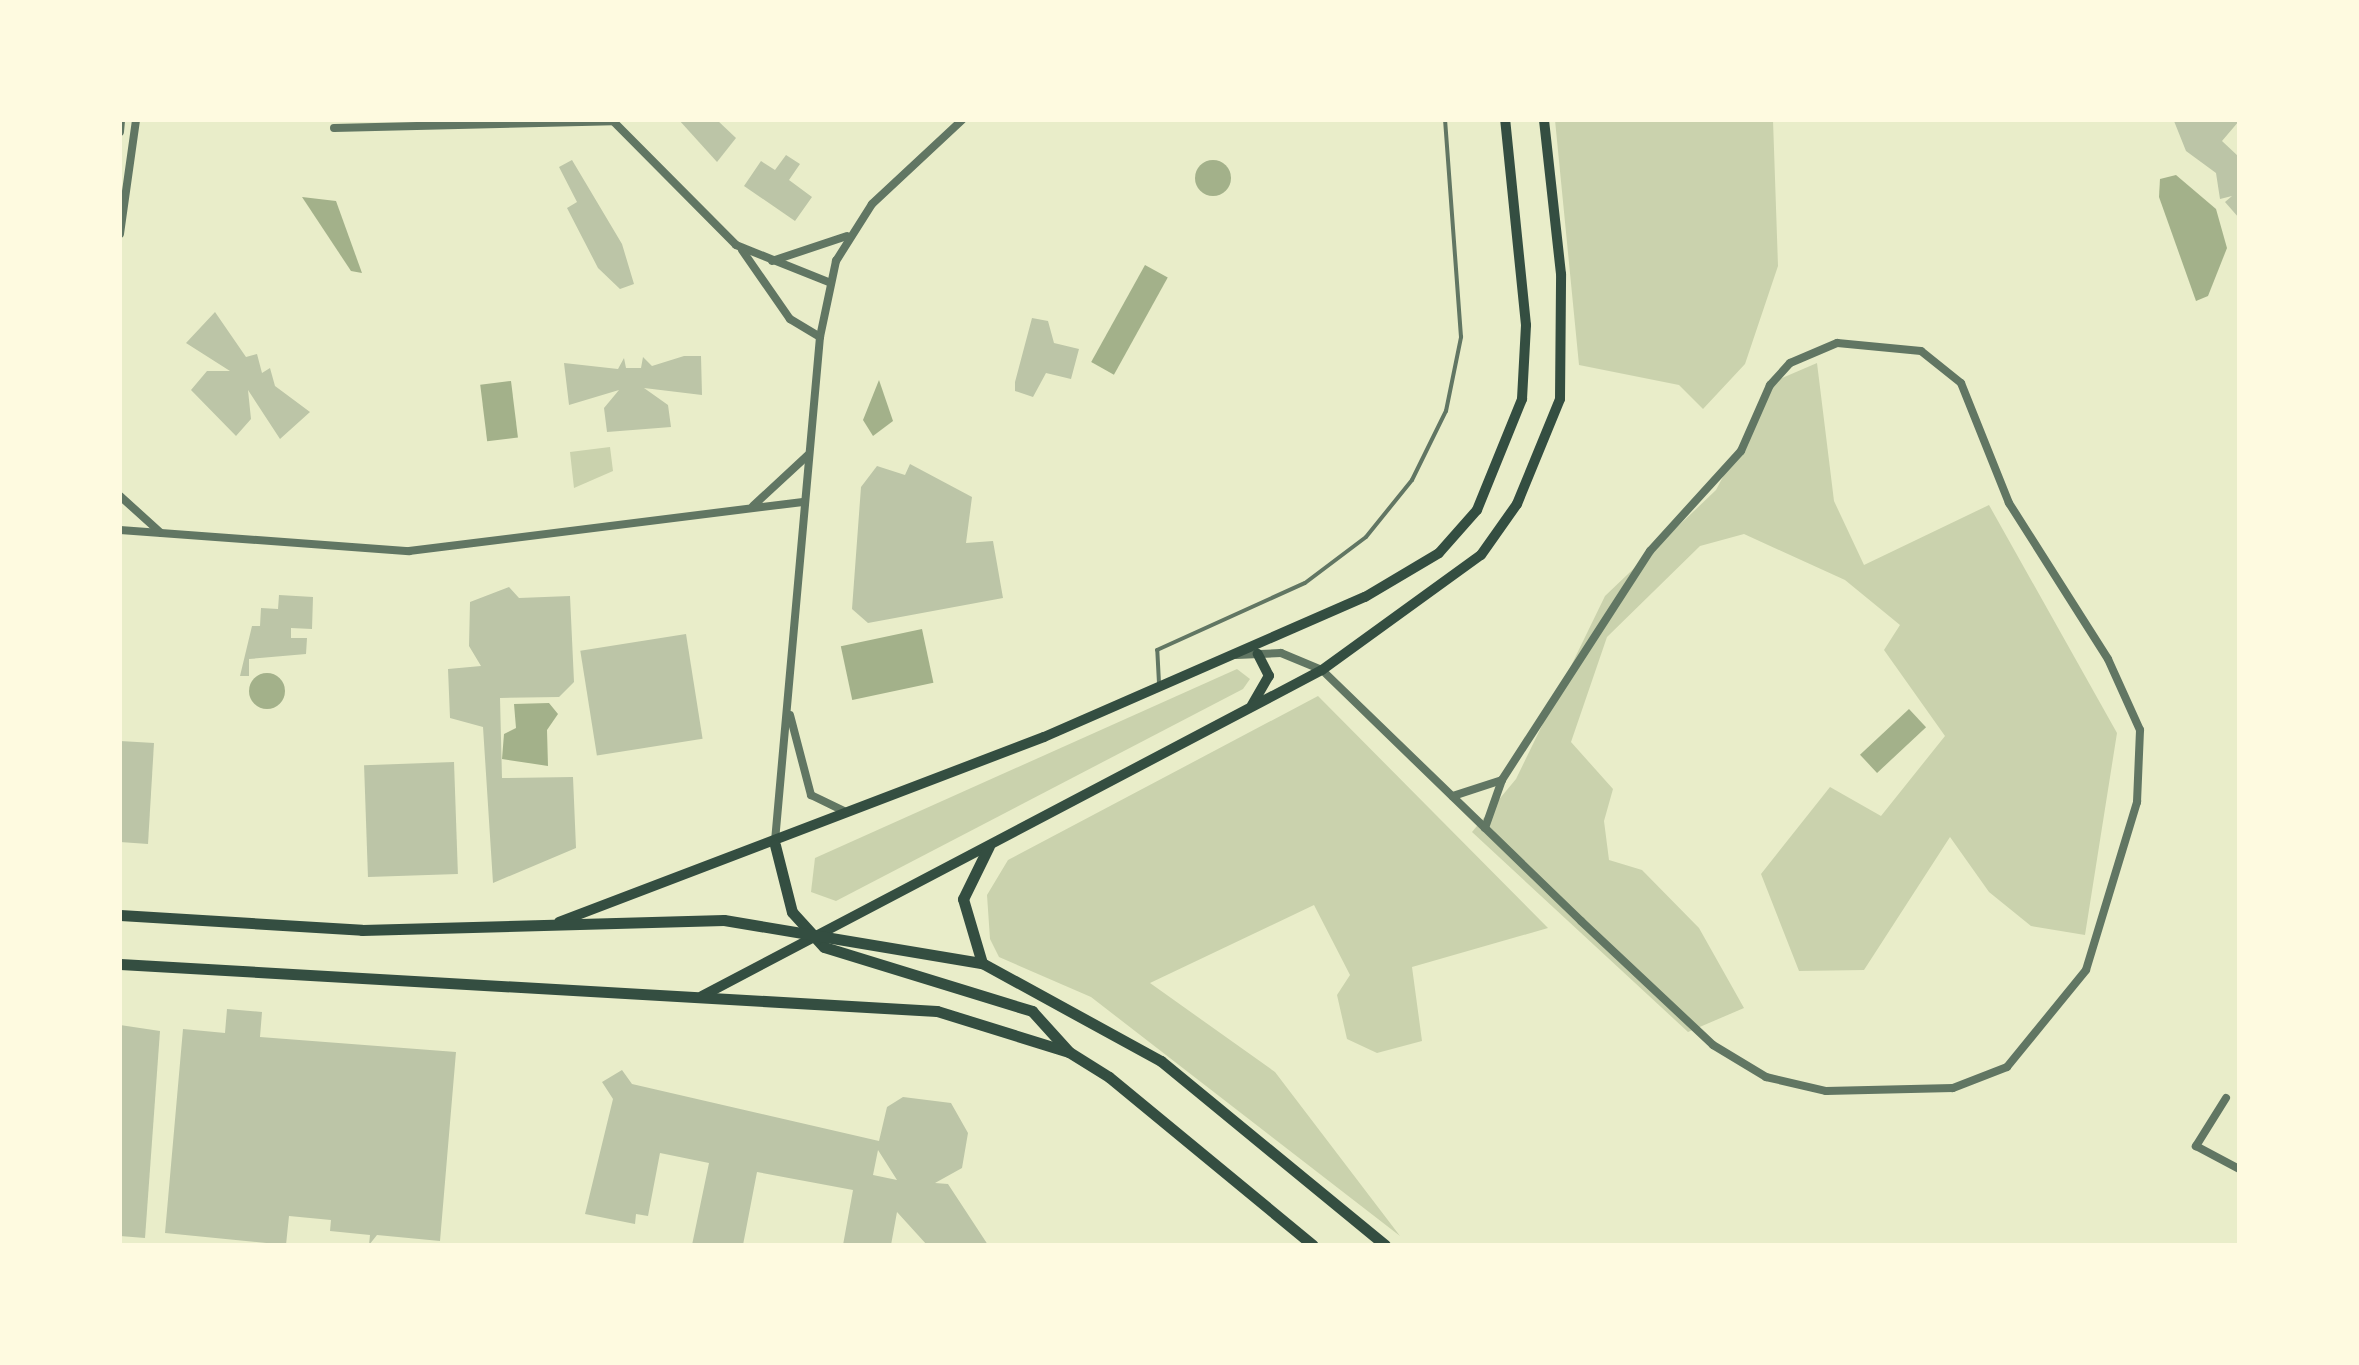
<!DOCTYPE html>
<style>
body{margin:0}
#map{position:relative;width:2359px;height:1365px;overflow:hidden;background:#e9edc9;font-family:Barlow,sans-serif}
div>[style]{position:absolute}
.green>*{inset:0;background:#cad2ad}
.water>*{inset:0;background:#a3b18a;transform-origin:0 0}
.round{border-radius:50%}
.building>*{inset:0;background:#bcc5a7;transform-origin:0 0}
.service>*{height:4px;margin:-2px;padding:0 2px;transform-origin:2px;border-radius:2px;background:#617663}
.minor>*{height:8px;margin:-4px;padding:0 4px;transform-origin:4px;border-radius:4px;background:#617663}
.secondary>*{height:10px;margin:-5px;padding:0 5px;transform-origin:5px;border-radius:5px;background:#344e41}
.primary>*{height:11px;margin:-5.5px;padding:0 5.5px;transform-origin:5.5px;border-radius:5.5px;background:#344e41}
span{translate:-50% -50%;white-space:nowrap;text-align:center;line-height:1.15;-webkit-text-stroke:8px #fefae0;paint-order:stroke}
.frame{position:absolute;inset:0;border:122px solid #fefae0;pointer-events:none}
</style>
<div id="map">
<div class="green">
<i style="clip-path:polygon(1555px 120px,1773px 120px,1778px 266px,1745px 364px,1703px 409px,1679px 385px,1579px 365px)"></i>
<i style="clip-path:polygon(1817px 363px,1834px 501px,1864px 565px,1989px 505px,2117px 733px,2085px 935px,2031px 926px,1989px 892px,1950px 837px,1864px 970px,1799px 971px,1761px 874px,1830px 787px,1881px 816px,1945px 736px,1884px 650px,1900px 625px,1845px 580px,1744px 534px,1700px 546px,1607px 637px,1571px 742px,1613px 789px,1604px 821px,1609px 860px,1642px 870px,1699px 928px,1744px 1008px,1688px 1032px,1472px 832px,1516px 779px,1605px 596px,1716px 490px,1773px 382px)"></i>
<i style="clip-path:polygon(610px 447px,613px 471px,574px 488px,570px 452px)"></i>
<i style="clip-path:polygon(1237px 669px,1250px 679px,1243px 689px,836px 901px,811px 892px,815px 858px)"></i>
<i style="clip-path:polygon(1318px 696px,1548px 928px,1412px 967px,1422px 1041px,1377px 1053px,1347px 1039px,1337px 995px,1350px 975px,1314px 905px,1150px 983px,1275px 1072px,1400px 1236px,1091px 997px,999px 957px,990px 939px,987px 895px,1008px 860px)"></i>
</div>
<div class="water">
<i class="round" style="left:1195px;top:160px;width:36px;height:36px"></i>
<i style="clip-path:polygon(2176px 175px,2216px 209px,2227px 248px,2208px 296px,2196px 301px,2159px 197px,2160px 179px)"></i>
<i style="clip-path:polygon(302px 197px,336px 201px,362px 273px,351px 271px)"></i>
<i style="left:1145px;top:265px;width:26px;height:111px;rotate:29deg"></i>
<i style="clip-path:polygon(879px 380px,893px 421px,873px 436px,863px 420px)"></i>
<i style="left:511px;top:381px;width:57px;height:31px;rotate:83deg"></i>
<i style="left:922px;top:629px;width:55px;height:83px;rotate:78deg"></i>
<i class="round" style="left:249px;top:673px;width:36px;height:36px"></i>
<i style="clip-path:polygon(549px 703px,558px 714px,547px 730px,548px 766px,502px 759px,504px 734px,516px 728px,514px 704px)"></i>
<i style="left:1909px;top:709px;width:25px;height:67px;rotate:47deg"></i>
</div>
<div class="building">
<i style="clip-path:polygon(679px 120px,717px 120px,736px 138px,717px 162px)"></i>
<i style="clip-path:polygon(2213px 120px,2239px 121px,2222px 141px,2239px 157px,2239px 218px,2225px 202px,2232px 196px,2220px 199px,2216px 173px,2186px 151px,2174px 121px)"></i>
<i style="clip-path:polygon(786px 155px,800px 164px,789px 180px,812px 197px,795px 221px,744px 186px,761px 161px,775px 170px)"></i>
<i style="clip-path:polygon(572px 160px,622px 244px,634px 284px,620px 289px,598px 268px,567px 208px,577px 202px,559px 167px)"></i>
<i style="clip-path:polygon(215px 312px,246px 357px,257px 354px,262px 373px,270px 368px,275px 386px,310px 412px,280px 439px,248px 390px,251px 419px,236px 436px,191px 390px,207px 371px,230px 371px,186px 343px)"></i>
<i style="clip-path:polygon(1032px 318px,1048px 321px,1054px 343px,1079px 349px,1071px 379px,1046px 373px,1033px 397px,1015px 391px,1015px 382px)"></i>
<i style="clip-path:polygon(684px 356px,701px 356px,702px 395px,644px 388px,668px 405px,671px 427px,607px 432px,604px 408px,619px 390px,569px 405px,564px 363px,618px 369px,624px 358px,626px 368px,641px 368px,643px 357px,652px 366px)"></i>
<i style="clip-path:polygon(910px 464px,972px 497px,966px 543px,993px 541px,1003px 598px,868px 623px,852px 609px,861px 487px,877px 466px,905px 475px)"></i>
<i style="clip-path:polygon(509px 587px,519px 598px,570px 596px,574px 682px,559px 697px,500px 698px,502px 778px,573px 777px,576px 848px,493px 883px,483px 727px,450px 718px,448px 669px,481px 666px,469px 646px,470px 602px)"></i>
<i style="clip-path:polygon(279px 595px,313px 597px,312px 629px,291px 628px,291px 638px,307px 638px,306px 654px,249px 659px,249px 676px,240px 676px,252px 626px,260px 626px,261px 608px,278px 609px)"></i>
<i style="left:686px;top:634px;width:106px;height:107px;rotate:81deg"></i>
<i style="clip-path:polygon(120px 741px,154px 743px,148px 844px,120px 842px)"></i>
<i style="left:454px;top:762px;width:112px;height:90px;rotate:88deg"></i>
<i style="clip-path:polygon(227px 1009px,262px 1012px,260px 1037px,456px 1052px,440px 1241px,377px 1235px,369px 1245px,370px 1235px,330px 1231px,331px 1220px,289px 1216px,286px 1245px,165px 1233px,183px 1029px,225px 1033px)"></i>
<i style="clip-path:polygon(120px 1025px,160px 1031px,145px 1238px,120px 1236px)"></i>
<i style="clip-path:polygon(evenodd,622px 1070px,632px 1084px,879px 1141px,887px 1107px,903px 1097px,951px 1103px,968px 1133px,962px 1168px,935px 1183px,948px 1184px,988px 1245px,927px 1245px,897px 1212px,891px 1245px,843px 1245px,853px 1190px,757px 1172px,743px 1245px,692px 1245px,709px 1163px,660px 1153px,648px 1216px,636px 1214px,635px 1224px,585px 1214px,613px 1099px,602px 1082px,622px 1070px,878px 1150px,897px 1180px,873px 1175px,878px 1150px)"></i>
</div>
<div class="service">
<i style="left:1159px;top:683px;width:33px;rotate:-93deg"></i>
<i style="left:1157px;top:650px;width:162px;rotate:-24.4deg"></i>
<i style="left:1305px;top:583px;width:76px;rotate:-37deg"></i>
<i style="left:1366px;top:537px;width:73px;rotate:-51.1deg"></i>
<i style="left:1412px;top:480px;width:77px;rotate:-63.8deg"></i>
<i style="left:1446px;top:411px;width:76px;rotate:-78.5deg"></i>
<i style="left:1461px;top:337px;width:218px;rotate:-94.2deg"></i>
</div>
<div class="minor">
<i style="left:612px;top:120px;width:176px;rotate:45.2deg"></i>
<i style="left:736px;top:245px;width:102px;rotate:21.8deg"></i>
<i style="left:334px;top:128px;width:279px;rotate:-1.4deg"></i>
<i style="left:120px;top:132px;width:12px;rotate:-85deg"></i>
<i style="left:120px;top:234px;width:115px;rotate:-82deg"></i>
<i style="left:742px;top:250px;width:84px;rotate:55.2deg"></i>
<i style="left:790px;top:319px;width:35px;rotate:31deg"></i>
<i style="left:772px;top:261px;width:79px;rotate:-18.4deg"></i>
<i style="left:120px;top:496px;width:55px;rotate:42.1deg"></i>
<i style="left:753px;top:506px;width:75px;rotate:-42.8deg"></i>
<i style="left:120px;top:530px;width:290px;rotate:4.2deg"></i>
<i style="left:409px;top:551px;width:399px;rotate:-7.1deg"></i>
<i style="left:1236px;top:655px;width:45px;rotate:-2.5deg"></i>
<i style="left:1281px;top:653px;width:44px;rotate:22.5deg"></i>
<i style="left:1322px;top:670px;width:361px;rotate:44.1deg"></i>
<i style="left:1581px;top:921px;width:181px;rotate:43.2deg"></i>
<i style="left:1713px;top:1045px;width:62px;rotate:31.1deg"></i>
<i style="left:1766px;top:1077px;width:62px;rotate:13.1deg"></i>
<i style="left:1826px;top:1091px;width:127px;rotate:-1.4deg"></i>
<i style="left:1953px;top:1088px;width:58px;rotate:-21.3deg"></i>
<i style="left:2007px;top:1067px;width:125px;rotate:-50.8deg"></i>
<i style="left:2086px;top:970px;width:176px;rotate:-73.1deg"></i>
<i style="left:2137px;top:802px;width:72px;rotate:-87.6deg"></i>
<i style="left:2140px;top:730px;width:78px;rotate:-114.3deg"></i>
<i style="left:2108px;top:659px;width:185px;rotate:-122.4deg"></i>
<i style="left:2009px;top:503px;width:129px;rotate:-111.8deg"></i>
<i style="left:1961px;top:383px;width:51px;rotate:-141.3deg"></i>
<i style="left:1921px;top:351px;width:84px;rotate:-174.6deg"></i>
<i style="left:1837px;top:343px;width:51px;rotate:156.9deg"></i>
<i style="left:1790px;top:363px;width:30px;rotate:132deg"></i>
<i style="left:1770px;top:385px;width:72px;rotate:113.7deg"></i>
<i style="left:1741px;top:451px;width:135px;rotate:132.3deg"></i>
<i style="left:1650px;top:551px;width:273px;rotate:122.9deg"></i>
<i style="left:1502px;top:780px;width:52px;rotate:161.9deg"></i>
<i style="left:790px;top:715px;width:83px;rotate:75.3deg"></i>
<i style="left:811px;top:795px;width:37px;rotate:26deg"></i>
<i style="left:1485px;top:828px;width:51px;rotate:-70.5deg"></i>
<i style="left:775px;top:841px;width:506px;rotate:-84.9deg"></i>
<i style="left:820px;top:337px;width:78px;rotate:-78.1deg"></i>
<i style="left:836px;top:261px;width:67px;rotate:-57.7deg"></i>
<i style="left:872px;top:204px;width:123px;rotate:-43deg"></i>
<i style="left:2226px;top:1098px;width:57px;rotate:122deg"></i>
<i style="left:2196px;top:1146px;width:49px;rotate:28.1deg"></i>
</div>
<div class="secondary">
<i style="left:1252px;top:705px;width:34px;rotate:-60deg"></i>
<i style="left:1269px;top:676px;width:25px;rotate:-117deg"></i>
<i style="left:559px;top:922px;width:519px;rotate:-20.88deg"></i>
<i style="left:1044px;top:737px;width:350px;rotate:-23.6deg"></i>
<i style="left:1365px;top:597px;width:86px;rotate:-30.7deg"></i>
<i style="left:1439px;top:553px;width:57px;rotate:-48.5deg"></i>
<i style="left:1477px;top:510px;width:120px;rotate:-67.9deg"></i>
<i style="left:1522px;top:399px;width:74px;rotate:-86.9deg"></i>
<i style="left:1526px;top:325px;width:206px;rotate:-95.8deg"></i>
<i style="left:702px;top:996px;width:700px;rotate:-27.74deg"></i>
<i style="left:1322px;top:670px;width:196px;rotate:-35.9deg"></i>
<i style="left:1481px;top:555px;width:62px;rotate:-54.8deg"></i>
<i style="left:1517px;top:504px;width:113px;rotate:-67.7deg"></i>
<i style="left:1560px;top:399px;width:125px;rotate:-89.5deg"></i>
<i style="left:1561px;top:274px;width:155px;rotate:-96.3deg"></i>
</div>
<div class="primary">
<i style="left:775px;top:845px;width:69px;rotate:75.8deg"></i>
<i style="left:792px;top:912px;width:47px;rotate:47.6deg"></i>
<i style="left:824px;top:947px;width:218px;rotate:17.1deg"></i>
<i style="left:1032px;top:1011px;width:55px;rotate:47.9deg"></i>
<i style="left:120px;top:915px;width:242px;rotate:3.5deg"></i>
<i style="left:362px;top:930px;width:362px;rotate:-1.6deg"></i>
<i style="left:724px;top:920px;width:262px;rotate:9.5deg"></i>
<i style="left:982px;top:963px;width:204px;rotate:28.7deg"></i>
<i style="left:1161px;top:1061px;width:290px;rotate:39.4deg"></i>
<i style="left:982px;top:963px;width:67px;rotate:-106.5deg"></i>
<i style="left:963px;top:899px;width:59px;rotate:-63.9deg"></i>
<i style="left:120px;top:964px;width:818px;rotate:3.29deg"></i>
<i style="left:937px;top:1011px;width:138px;rotate:17.3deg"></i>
<i style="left:1069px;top:1052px;width:47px;rotate:32deg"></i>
<i style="left:1109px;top:1077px;width:264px;rotate:39.5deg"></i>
</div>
<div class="frame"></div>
</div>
